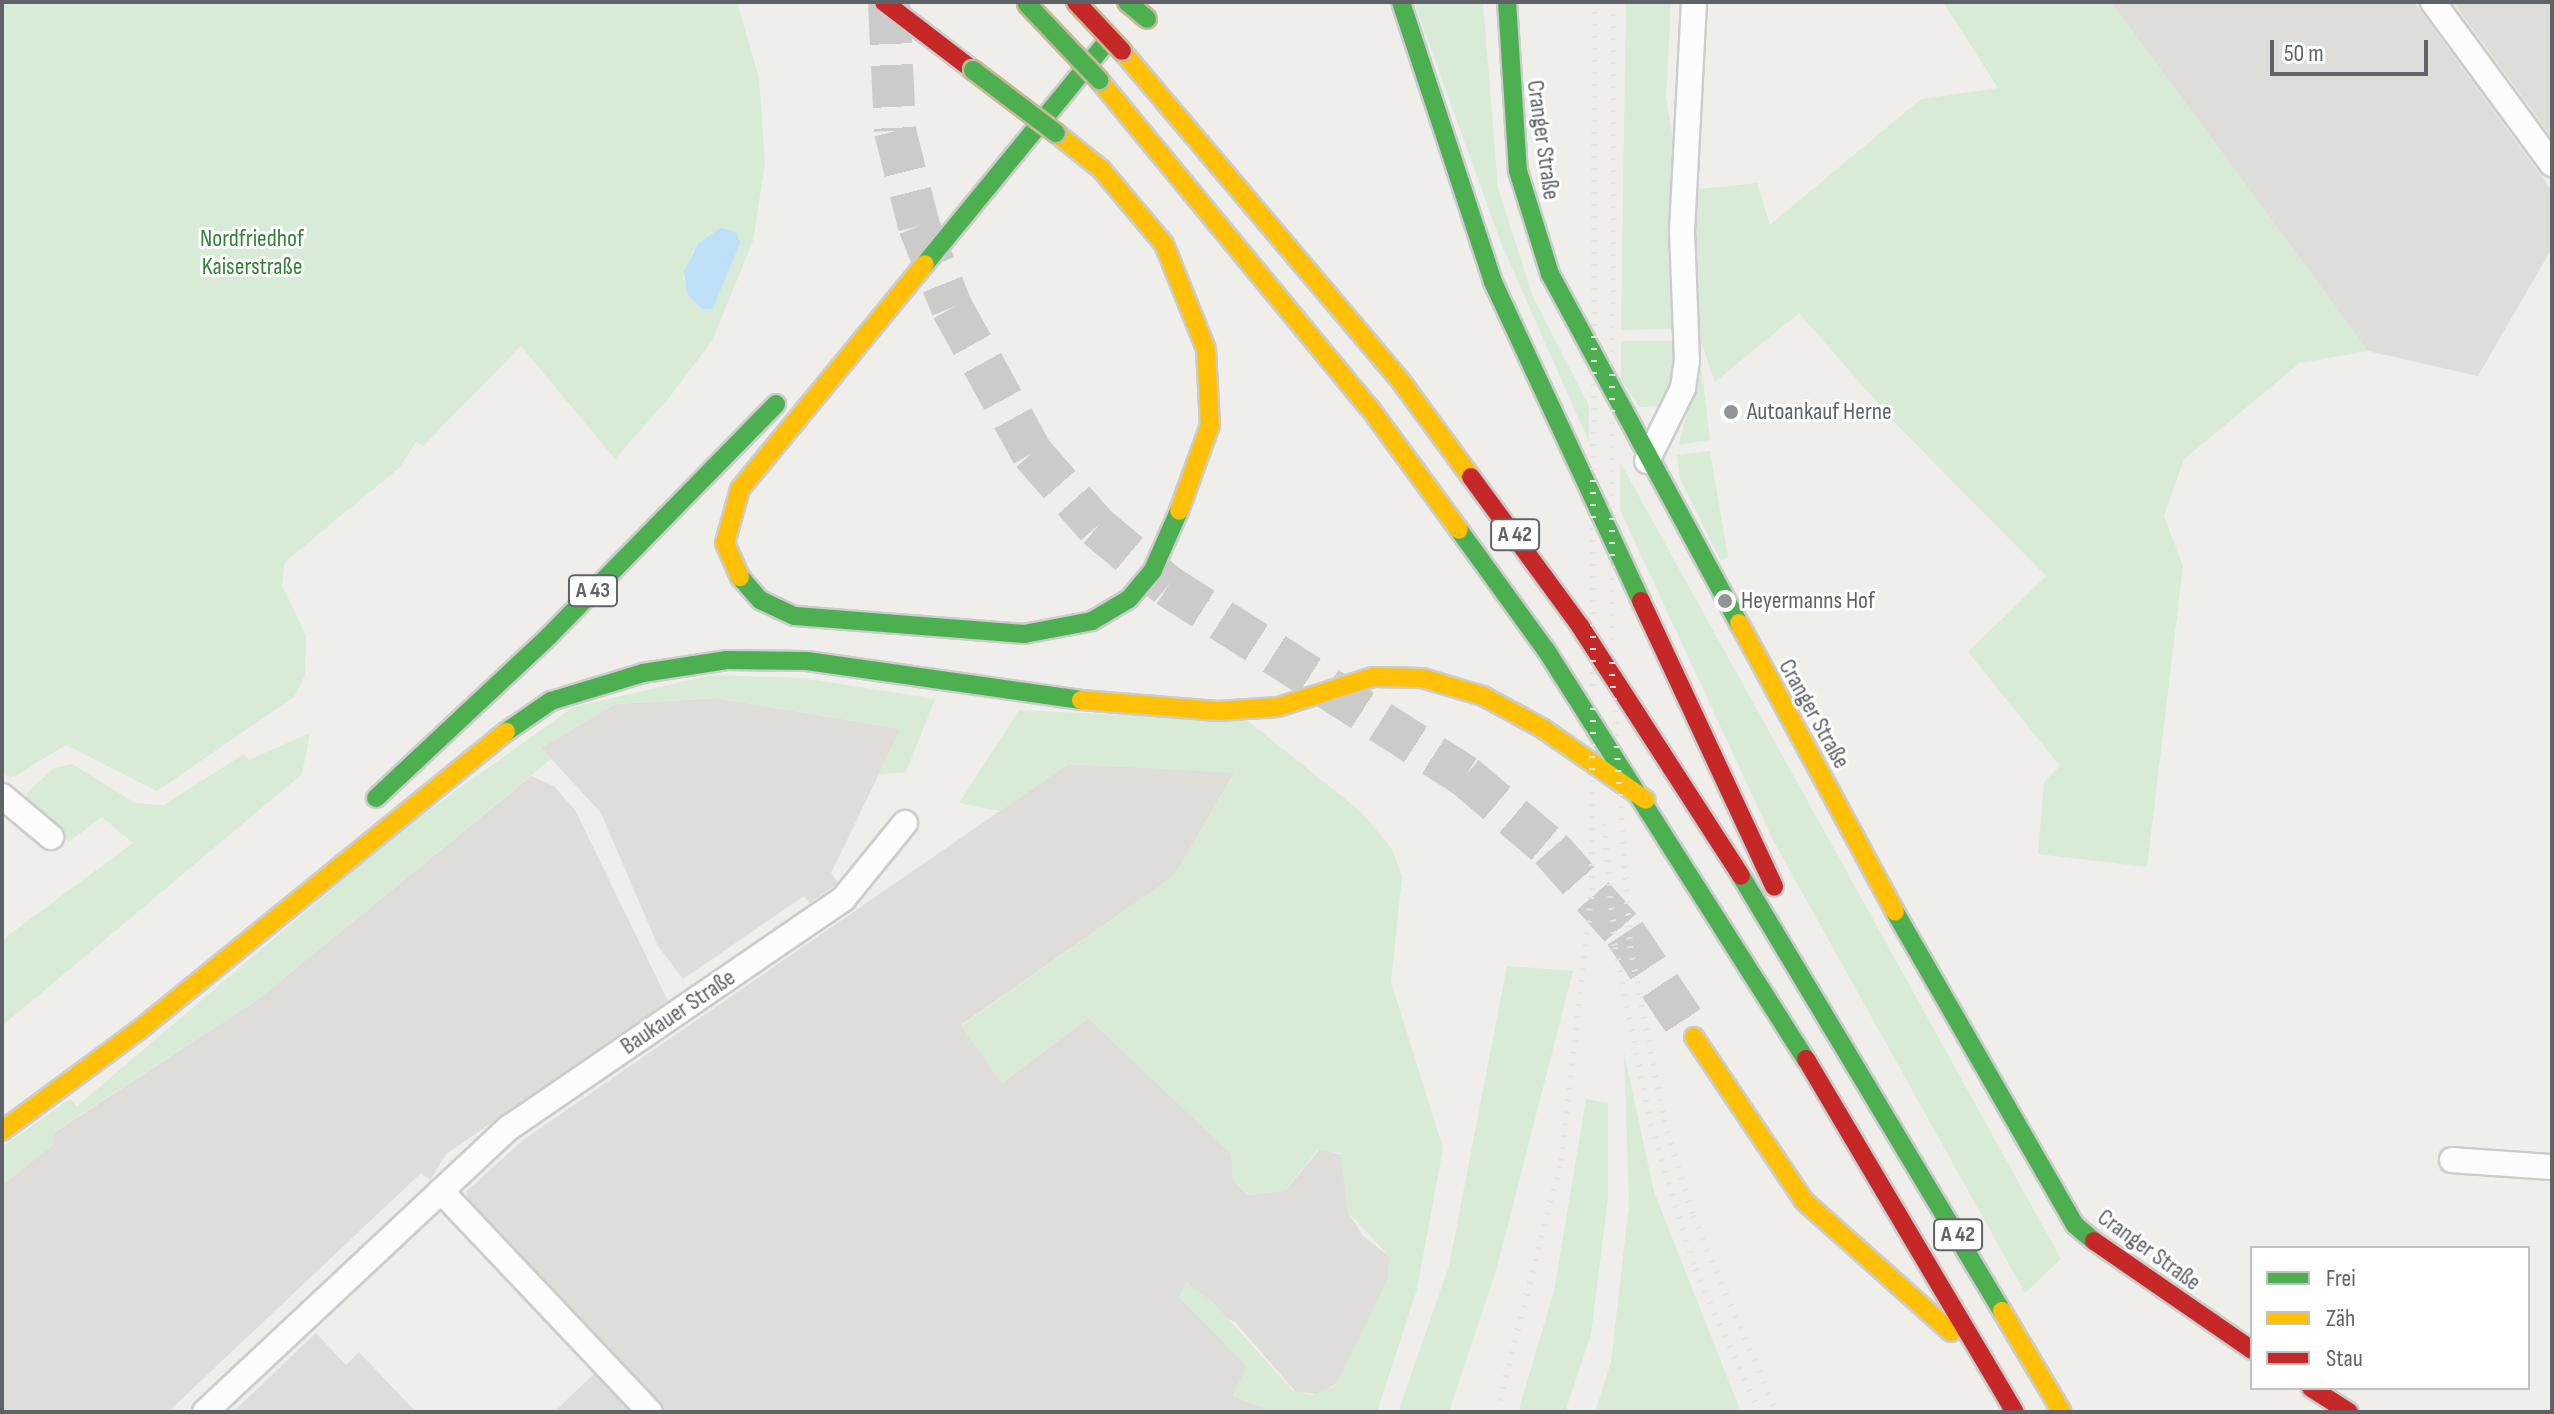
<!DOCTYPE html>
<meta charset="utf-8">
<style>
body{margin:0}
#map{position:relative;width:2554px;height:1414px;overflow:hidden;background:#efeeea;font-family:"Sofia Sans Condensed",sans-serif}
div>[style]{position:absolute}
.industrial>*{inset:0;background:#dfddda}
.green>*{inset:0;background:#d8ebd6}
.water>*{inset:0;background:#bfe0f9}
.highway-tunnel>*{height:42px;margin-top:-21px;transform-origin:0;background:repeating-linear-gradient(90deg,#cbcbca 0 42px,transparent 0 63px)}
.roads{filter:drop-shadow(2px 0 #cbcccc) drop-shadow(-2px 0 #cbcccc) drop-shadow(0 2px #cbcccc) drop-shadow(0 -2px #cbcccc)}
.street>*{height:24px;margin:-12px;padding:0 12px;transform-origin:12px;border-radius:12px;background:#fdfcfc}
.fast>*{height:18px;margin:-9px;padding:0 9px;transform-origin:9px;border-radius:9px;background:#4caf50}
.slow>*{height:18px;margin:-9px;padding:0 9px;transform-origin:9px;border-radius:9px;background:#ffc107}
.jam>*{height:18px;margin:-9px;padding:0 9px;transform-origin:9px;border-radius:9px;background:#c62828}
.rail>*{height:6px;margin-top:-3px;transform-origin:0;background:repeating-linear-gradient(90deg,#e4e4e4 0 2px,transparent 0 12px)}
.bridges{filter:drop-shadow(2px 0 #c8b996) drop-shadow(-2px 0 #c8b996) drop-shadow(0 2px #c8b996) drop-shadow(0 -2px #c8b996)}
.fast-bridge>*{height:18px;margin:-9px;padding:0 9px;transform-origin:9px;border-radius:9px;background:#4caf50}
.jam-bridge>*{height:18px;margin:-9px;padding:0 9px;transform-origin:9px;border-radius:9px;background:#c62828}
.dots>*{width:22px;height:22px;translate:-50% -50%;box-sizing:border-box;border:4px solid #fff;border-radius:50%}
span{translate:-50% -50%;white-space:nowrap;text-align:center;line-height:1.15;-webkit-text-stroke:6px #fff;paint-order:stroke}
.shield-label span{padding:2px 6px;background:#fff;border:2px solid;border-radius:6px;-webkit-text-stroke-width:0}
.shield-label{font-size:22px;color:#5f6368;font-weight:700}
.street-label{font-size:24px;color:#5f6368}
.park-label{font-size:24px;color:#348238}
.poi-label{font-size:24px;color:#5f6368}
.left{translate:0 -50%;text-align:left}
.frame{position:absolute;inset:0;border:4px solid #5f6368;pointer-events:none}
.legend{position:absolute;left:2250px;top:1246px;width:280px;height:144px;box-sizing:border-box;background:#fff;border:2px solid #bfc1c3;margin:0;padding:10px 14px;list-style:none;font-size:24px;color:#5f6368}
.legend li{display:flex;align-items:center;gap:16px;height:40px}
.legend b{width:40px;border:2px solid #bfc1c3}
.scale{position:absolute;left:2270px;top:40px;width:158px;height:36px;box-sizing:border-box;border:4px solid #5f6368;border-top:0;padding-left:10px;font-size:24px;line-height:28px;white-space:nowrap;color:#5f6368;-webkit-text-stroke:6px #fff;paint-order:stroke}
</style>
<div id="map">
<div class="industrial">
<i style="clip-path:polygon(2111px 2px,2414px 2px,2552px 191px,2552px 248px,2478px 376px,2368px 351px)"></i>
<i style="clip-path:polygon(2453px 2px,2552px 2px,2552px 138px)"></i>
<i style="clip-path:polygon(717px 698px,901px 729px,831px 873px,838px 883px,810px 903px,804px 896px,683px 979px,658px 946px,601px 813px,541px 748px,615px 704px)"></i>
<i style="clip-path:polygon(1068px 764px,1235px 772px,1174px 876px,961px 1025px,1002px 1083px,1088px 1018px,1232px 1154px,1233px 1180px,1248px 1195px,1285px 1191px,1320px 1149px,1342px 1155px,1348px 1212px,1363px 1236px,1390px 1257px,1388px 1279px,1341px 1380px,1320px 1394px,1296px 1392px,1235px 1322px,1179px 1297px,1247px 1366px,1233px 1396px,1275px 1412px,664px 1412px,473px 1211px,466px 1192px,523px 1140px)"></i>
<i style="clip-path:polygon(531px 776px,554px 786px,575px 810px,668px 1001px,446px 1154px,430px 1180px,421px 1173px,168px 1412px,2px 1412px,2px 1185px,52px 1146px,55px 1132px,257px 1000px)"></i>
<i style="clip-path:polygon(316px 1333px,346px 1365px,359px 1352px,416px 1412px,233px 1412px)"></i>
<i style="clip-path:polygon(596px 1372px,634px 1412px,554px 1412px)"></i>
</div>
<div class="green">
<i style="clip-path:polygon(evenodd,2px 2px,737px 2px,759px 78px,765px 163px,753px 241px,712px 341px,668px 399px,615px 459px,521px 346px,423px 446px,416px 442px,400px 467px,285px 562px,282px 585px,306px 636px,305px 675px,294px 697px,157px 791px,66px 745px,10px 779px,2px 772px,2px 2px,720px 228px,740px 243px,713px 309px,683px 278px,693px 251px,720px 228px)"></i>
<i style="clip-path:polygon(1414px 2px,1483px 2px,1498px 188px,1533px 297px,1589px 406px,1589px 442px,1501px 243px)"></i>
<i style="clip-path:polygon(1626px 2px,1671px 2px,1666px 98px,1674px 145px,1674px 329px,1621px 330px)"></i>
<i style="clip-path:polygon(1943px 2px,2111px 2px,2368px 351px,2300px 363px,2184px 459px,2164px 516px,2183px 566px,2147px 867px,2038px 854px,2044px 782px,2060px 766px,1968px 652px,2046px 576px,1897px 425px,1799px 313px,1715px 382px,1696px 328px,1691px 190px,1757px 183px,1770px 225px,1921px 99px,1998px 88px)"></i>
<i style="clip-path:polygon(1621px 341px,1675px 341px,1675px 388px,1664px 406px,1640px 407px,1621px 380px)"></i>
<i style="clip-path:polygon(1701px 366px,1710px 440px,1678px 445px)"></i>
<i style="clip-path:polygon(1710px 451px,1728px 557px,1721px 561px,1680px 479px,1677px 455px)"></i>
<i style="clip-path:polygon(1620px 462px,2061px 1259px,2025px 1293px,1774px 842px,1620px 510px)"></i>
<i style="clip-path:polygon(712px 675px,803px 678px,935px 699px,906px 772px,878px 775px,900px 729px,717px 698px,615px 704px,541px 748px,551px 759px,257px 1000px,55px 1131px,52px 1146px,2px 1185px,2px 1147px,70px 1099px,77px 1106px,403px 829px,573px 707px)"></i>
<i style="clip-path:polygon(1019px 710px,1248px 721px,1360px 811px,1392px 849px,1402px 876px,1391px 982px,1443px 1148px,1417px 1289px,1377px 1412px,1275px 1412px,1233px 1396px,1247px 1366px,1179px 1297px,1186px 1282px,1213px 1302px,1293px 1391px,1312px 1395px,1335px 1386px,1388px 1279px,1390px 1257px,1348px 1212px,1340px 1153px,1317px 1150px,1285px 1191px,1248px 1195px,1233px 1180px,1231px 1154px,1088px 1018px,1002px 1083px,961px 1026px,1174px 876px,1235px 773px,1069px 764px,1000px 811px,959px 803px)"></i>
<i style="clip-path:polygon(310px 733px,302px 774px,2px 1026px,2px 940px,133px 843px,102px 817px,69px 842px,27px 806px,27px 793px,54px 768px,72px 764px,135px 803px,164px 805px,244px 754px,249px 760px)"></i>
<i style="clip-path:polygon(1507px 966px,1573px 971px,1496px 1271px,1449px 1412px,1398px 1412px,1449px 1266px)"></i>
<i style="clip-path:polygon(1624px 1052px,1654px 1192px,1741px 1412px,1595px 1412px,1611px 1362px,1629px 1205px)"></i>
<i style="clip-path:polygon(1586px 1099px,1608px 1103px,1608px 1198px,1591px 1334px,1565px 1412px,1518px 1412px,1554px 1291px)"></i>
</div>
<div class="water">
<i style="clip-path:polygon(720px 228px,736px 232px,740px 243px,713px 309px,702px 309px,687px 294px,684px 271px,698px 244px)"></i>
</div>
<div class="highway-tunnel">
<i style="left:889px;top:2px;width:129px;rotate:87.3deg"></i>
<i style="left:895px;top:131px;width:98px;rotate:75.8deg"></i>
<i style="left:919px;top:226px;width:88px;rotate:68.1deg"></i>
<i style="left:952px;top:308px;width:166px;rotate:61.1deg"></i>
<i style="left:1032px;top:453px;width:98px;rotate:48.7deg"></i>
<i style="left:1097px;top:527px;width:92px;rotate:39.7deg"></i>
<i style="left:1168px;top:586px;width:353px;rotate:32.6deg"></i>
<i style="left:1465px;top:776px;width:113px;rotate:40.3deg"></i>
<i style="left:1551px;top:849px;width:112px;rotate:48.6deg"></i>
<i style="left:1625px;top:933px;width:125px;rotate:56.4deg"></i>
</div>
<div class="roads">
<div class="street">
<i style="left:2433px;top:2px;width:201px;rotate:53.7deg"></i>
<i style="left:1647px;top:461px;width:81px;rotate:-63.7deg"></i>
<i style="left:1683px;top:388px;width:27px;rotate:-82deg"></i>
<i style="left:1687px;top:361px;width:130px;rotate:-92.2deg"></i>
<i style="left:1682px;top:231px;width:229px;rotate:-87deg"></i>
<i style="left:2px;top:796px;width:64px;rotate:39.9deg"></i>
<i style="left:2452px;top:1160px;width:100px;rotate:4deg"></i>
<i style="left:441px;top:1191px;width:304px;rotate:46.6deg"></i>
<i style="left:205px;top:1412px;width:417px;rotate:-43.1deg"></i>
<i style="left:510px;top:1127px;width:404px;rotate:-34.4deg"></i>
<i style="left:843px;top:899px;width:98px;rotate:-50.8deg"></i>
</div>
<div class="fast">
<i style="left:1401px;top:2px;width:295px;rotate:71.8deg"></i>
<i style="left:1493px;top:282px;width:352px;rotate:65.1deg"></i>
<i style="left:1507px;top:2px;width:169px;rotate:86.3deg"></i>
<i style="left:1518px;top:171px;width:108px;rotate:72.7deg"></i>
<i style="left:1550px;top:274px;width:397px;rotate:61.6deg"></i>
<i style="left:925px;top:264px;width:292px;rotate:-50.7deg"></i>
<i style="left:1459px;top:530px;width:148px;rotate:54.1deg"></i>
<i style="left:1546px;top:650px;width:485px;rotate:57.6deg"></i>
<i style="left:740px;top:577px;width:30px;rotate:49deg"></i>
<i style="left:760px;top:600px;width:38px;rotate:25deg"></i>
<i style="left:795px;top:616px;width:230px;rotate:4.5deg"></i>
<i style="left:1024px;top:634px;width:69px;rotate:-10.8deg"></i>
<i style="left:1092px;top:621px;width:43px;rotate:-30.7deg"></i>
<i style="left:1129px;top:599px;width:38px;rotate:-50deg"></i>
<i style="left:1153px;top:570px;width:64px;rotate:-66.2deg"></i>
<i style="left:506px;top:732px;width:55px;rotate:-34.6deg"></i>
<i style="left:551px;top:701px;width:96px;rotate:-16.9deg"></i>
<i style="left:643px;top:673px;width:85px;rotate:-8.8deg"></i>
<i style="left:727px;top:660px;width:80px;rotate:0.7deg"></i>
<i style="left:807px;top:661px;width:277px;rotate:8.1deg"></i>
<i style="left:376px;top:798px;width:236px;rotate:-43.1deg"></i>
<i style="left:548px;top:637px;width:326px;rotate:-45.6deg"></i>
<i style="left:1741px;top:876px;width:507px;rotate:59.04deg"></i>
<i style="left:1895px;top:912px;width:361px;rotate:60.1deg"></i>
<i style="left:2075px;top:1225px;width:25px;rotate:40deg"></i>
</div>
<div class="slow">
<i style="left:1122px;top:51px;width:431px;rotate:49.8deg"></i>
<i style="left:1400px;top:380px;width:120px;rotate:53.8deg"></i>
<i style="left:1099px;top:80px;width:424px;rotate:50.5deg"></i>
<i style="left:1369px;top:407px;width:152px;rotate:53.8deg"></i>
<i style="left:1056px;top:133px;width:58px;rotate:38.7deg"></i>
<i style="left:1101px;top:169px;width:98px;rotate:50deg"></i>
<i style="left:1164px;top:244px;width:113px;rotate:68.2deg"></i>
<i style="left:1206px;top:349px;width:76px;rotate:87deg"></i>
<i style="left:1210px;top:425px;width:91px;rotate:109.8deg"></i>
<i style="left:740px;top:577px;width:37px;rotate:-114deg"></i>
<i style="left:725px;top:543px;width:56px;rotate:-74.5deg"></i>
<i style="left:740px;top:489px;width:291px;rotate:-50.6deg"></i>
<i style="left:1739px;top:623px;width:328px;rotate:61.6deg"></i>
<i style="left:1081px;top:700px;width:137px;rotate:4.6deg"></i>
<i style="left:1218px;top:711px;width:60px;rotate:-3.8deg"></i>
<i style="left:1278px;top:707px;width:100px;rotate:-17.5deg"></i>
<i style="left:1373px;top:677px;width:49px;rotate:1.2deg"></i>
<i style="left:1422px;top:678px;width:64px;rotate:16.4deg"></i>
<i style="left:1483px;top:696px;width:67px;rotate:28.5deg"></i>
<i style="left:1542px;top:728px;width:126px;rotate:34.7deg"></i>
<i style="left:1694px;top:1037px;width:197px;rotate:56.1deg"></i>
<i style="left:1804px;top:1201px;width:197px;rotate:41.7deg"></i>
<i style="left:2px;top:1131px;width:170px;rotate:-36.4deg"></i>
<i style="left:139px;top:1030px;width:473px;rotate:-39.1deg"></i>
<i style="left:2002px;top:1311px;width:117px;rotate:59.3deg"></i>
</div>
<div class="jam">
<i style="left:884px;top:2px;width:112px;rotate:37.4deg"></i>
<i style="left:1471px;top:477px;width:185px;rotate:53.8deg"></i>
<i style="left:1580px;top:626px;width:297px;rotate:57.2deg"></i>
<i style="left:1641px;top:601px;width:315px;rotate:65deg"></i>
<i style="left:1806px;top:1059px;width:410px;rotate:59.4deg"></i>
<i style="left:2094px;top:1241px;width:192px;rotate:34.6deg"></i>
<i style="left:2311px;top:1388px;width:45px;rotate:32.3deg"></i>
</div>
</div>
<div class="rail">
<i style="left:1613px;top:2px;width:672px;rotate:90.09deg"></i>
<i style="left:1612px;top:674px;width:273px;rotate:86.2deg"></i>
<i style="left:1630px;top:946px;width:177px;rotate:78.9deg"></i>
<i style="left:1664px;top:1120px;width:100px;rotate:73.2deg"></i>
<i style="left:1693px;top:1216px;width:213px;rotate:67deg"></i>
<i style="left:1604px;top:824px;width:123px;rotate:84.9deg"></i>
<i style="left:1615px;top:947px;width:182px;rotate:78.6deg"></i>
<i style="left:1651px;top:1125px;width:151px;rotate:73deg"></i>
<i style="left:1695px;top:1269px;width:157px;rotate:65.9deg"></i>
<i style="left:1497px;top:1412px;width:259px;rotate:-75.7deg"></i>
<i style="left:1561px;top:1161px;width:273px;rotate:-83.5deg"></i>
<i style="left:1592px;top:890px;width:888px;rotate:-89.81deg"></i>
</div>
<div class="bridges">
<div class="fast-bridge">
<i style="left:1127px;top:2px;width:26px;rotate:40deg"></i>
<i style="left:1027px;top:4px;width:105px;rotate:46.5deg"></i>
<i style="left:973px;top:70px;width:104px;rotate:37.2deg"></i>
</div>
<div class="jam-bridge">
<i style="left:1076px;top:2px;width:67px;rotate:46.8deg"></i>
</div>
</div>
<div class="dots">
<i style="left:1731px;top:412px;background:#919496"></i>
<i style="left:1725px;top:601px;background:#919496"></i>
</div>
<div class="shield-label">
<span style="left:1515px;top:535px">A 42</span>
<span style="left:593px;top:591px">A 43</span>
<span style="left:1958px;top:1235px">A 42</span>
</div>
<div class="street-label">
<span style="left:1543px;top:140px;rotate:82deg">Cranger Straße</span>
<span style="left:1814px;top:714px;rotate:61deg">Cranger Straße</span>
<span style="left:678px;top:1012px;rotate:-34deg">Baukauer Straße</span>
<span style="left:2149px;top:1250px;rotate:36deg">Cranger Straße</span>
</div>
<div class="park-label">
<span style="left:252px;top:253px">Nordfriedhof<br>Kaiserstraße</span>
</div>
<div class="poi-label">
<span class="left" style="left:1747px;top:412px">Autoankauf Herne</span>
<span class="left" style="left:1741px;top:601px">Heyermanns Hof</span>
</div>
<div class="frame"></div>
<ul class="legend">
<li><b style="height:10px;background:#4caf50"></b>Frei</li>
<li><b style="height:10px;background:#ffc107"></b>Zäh</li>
<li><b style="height:10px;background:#c62828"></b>Stau</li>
</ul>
<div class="scale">50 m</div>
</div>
